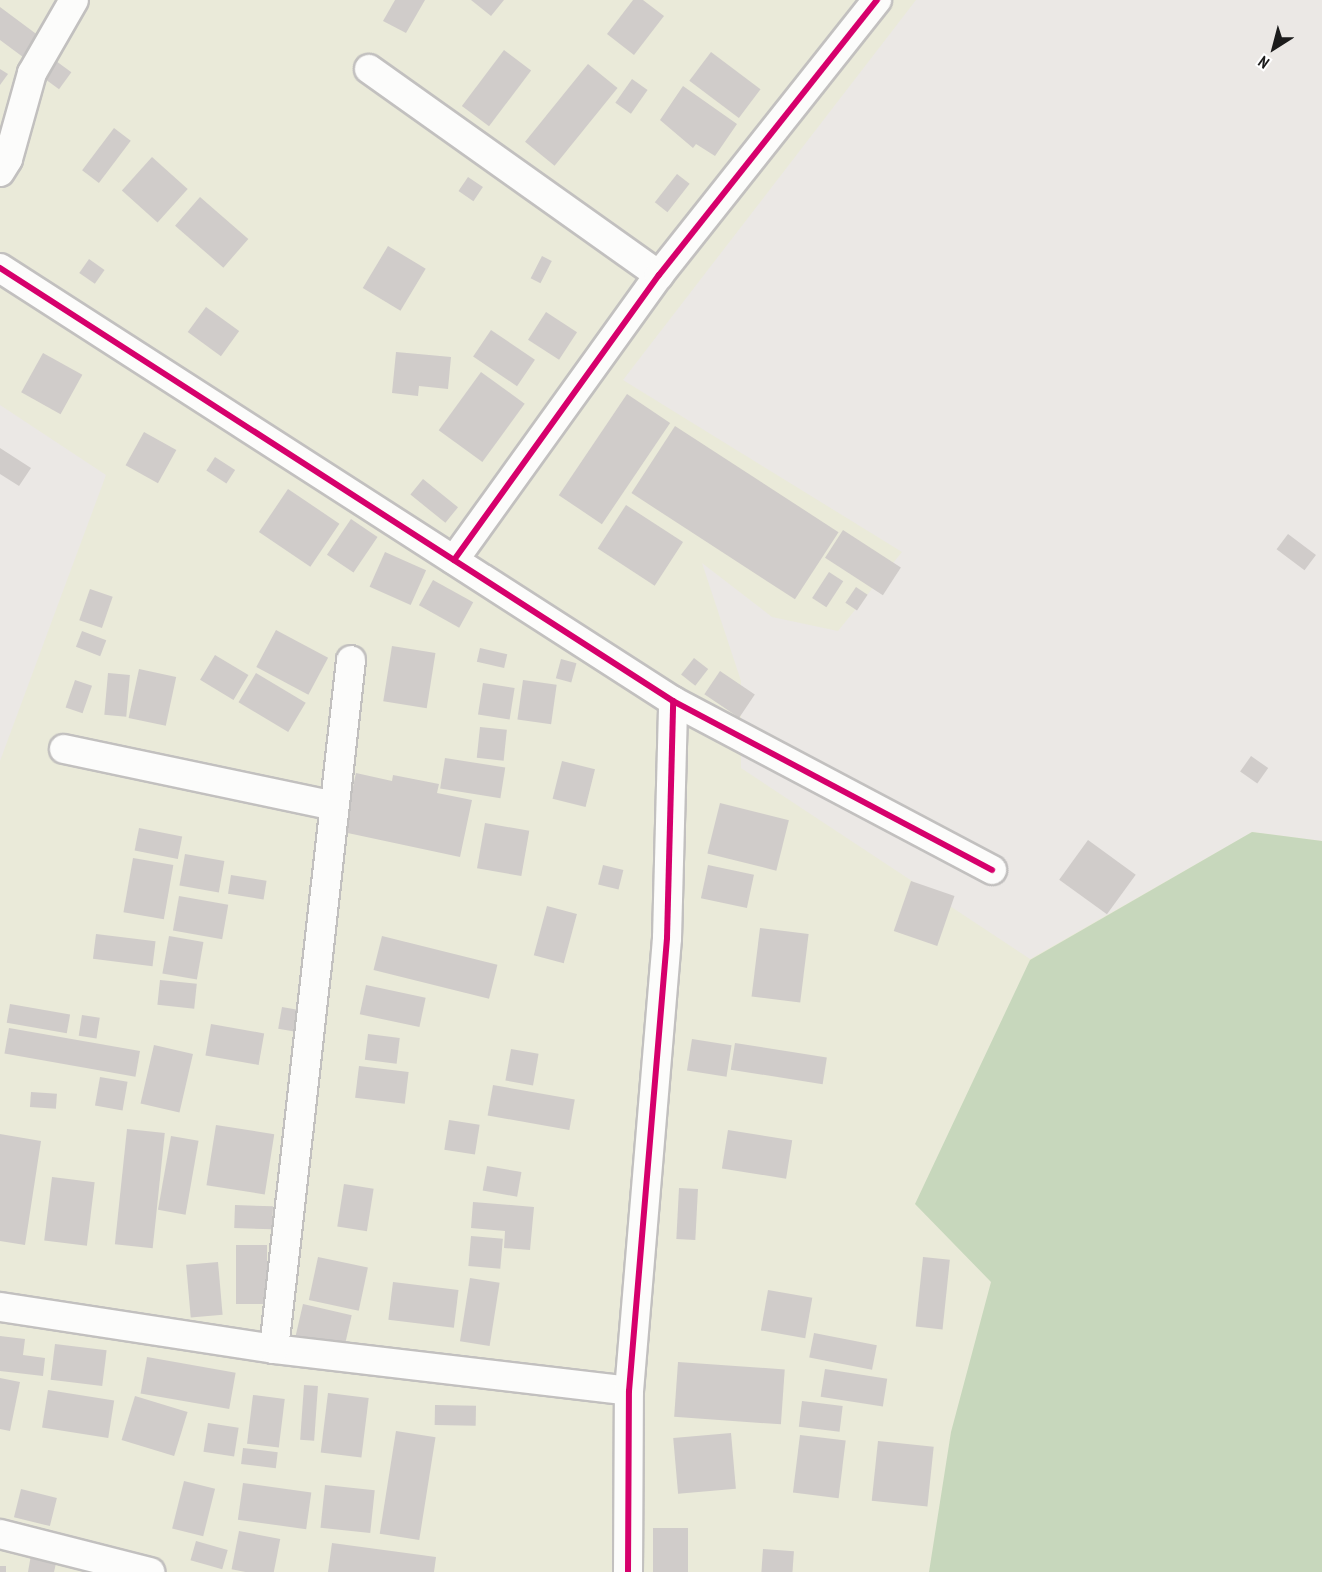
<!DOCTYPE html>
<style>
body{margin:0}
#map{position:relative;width:1322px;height:1572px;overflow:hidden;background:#ebe8e5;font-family:"PT Sans Narrow",sans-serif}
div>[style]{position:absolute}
.farmland>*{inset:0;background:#eaead9}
.forest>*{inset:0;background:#c7d7bc}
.building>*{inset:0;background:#d0ccca;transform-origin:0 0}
.roads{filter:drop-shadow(2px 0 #c2c0bf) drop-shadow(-2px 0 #c2c0bf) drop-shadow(0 2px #c2c0bf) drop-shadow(0 -2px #c2c0bf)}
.minor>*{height:28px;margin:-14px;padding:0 14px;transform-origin:14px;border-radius:14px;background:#fcfcfb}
.cycleway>*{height:6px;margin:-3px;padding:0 3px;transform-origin:3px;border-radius:3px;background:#d6006c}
span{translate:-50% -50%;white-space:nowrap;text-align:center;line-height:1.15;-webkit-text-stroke:4.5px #fff;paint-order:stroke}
.north{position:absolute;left:1244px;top:18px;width:60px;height:60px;-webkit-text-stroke:4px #fff;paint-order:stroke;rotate:216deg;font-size:16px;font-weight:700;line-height:24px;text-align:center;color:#1c1c1c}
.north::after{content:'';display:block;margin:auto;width:21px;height:27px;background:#1c1c1c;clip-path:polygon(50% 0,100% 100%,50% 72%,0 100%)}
</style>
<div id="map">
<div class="farmland">
<i style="clip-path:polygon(0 0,916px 0,623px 380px,902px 552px,838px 631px,772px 617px,702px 563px,741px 681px,741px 768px,1030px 959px,1252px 832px,1322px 841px,1257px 1572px,0 1572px,0 761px,106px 475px,0 405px)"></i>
</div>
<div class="forest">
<i style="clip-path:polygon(1252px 832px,1322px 841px,1322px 1572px,929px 1572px,951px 1432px,991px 1282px,915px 1204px,1030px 960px)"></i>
</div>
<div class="building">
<i style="clip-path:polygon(395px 0,425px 0,406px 33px,383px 21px)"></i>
<i style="clip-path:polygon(471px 0,504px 0,491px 16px)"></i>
<i style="clip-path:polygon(633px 0,643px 0,664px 16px,634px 55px,607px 34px)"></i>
<i style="clip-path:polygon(0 7px,43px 39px,27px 60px,0 40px)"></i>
<i style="left:504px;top:50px;width:34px;height:70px;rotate:37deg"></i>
<i style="left:711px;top:52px;width:62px;height:36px;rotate:37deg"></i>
<i style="left:56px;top:61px;width:19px;height:21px;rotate:36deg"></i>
<i style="left:588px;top:64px;width:38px;height:100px;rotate:39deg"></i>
<i style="clip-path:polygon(0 69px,8px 74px,0 85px)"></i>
<i style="left:632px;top:79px;width:19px;height:29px;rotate:35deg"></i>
<i style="clip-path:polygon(683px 86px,737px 124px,715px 156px,696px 144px,693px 148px,660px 120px)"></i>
<i style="left:114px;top:128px;width:21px;height:53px;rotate:37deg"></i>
<i style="left:152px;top:157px;width:48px;height:45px;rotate:42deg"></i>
<i style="left:677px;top:174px;width:16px;height:36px;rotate:38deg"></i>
<i style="left:468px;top:177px;width:18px;height:17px;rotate:34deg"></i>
<i style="left:200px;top:197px;width:64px;height:38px;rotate:41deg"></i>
<i style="left:388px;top:246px;width:44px;height:49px;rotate:31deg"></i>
<i style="left:542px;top:256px;width:11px;height:25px;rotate:27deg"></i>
<i style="left:89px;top:259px;width:19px;height:17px;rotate:35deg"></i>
<i style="left:206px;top:307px;width:41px;height:31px;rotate:36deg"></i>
<i style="left:546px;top:312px;width:37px;height:33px;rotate:33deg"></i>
<i style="left:491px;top:330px;width:53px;height:32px;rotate:34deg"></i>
<i style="clip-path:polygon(396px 352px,451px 357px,448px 389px,419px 386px,418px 396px,392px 393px)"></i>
<i style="left:43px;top:353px;width:45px;height:45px;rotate:29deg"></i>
<i style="left:481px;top:372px;width:54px;height:72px;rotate:36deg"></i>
<i style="left:627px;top:394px;width:52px;height:122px;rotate:34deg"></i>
<i style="left:675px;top:426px;width:195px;height:80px;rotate:33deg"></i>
<i style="left:144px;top:432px;width:37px;height:38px;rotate:29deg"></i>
<i style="clip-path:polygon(0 448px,31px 468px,19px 486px,0 474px)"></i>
<i style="left:215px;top:457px;width:24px;height:16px;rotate:33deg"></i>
<i style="left:423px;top:479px;width:45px;height:20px;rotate:39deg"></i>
<i style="left:288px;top:489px;width:62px;height:52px;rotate:34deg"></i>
<i style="left:626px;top:505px;width:68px;height:52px;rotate:33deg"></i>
<i style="left:351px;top:519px;width:32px;height:43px;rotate:34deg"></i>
<i style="left:843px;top:530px;width:69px;height:33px;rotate:33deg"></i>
<i style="left:1288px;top:534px;width:35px;height:19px;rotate:37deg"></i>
<i style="left:385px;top:552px;width:45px;height:38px;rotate:24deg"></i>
<i style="left:829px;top:572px;width:17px;height:31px;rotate:33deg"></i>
<i style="left:433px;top:580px;width:46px;height:29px;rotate:29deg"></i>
<i style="left:856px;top:587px;width:14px;height:19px;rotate:34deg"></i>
<i style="left:90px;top:589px;width:24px;height:33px;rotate:19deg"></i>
<i style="left:276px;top:630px;width:59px;height:42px;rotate:28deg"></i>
<i style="left:82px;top:631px;width:26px;height:17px;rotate:21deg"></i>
<i style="left:392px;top:646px;width:44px;height:56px;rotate:9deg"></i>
<i style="left:480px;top:648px;width:28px;height:14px;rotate:13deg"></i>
<i style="left:215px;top:655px;width:39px;height:29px;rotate:31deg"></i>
<i style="left:694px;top:658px;width:18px;height:21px;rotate:38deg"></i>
<i style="left:561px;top:659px;width:16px;height:20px;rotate:15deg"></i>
<i style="left:139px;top:669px;width:38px;height:50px;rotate:12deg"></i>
<i style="left:720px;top:671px;width:42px;height:28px;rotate:34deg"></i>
<i style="left:108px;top:673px;width:22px;height:42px;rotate:5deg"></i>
<i style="left:256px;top:673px;width:58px;height:34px;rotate:31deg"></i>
<i style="left:75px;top:680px;width:18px;height:29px;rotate:19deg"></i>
<i style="left:523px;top:680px;width:34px;height:40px;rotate:8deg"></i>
<i style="left:483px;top:683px;width:32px;height:32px;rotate:9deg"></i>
<i style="left:480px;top:727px;width:27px;height:31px;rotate:6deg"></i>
<i style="left:1251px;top:756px;width:21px;height:19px;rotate:35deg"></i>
<i style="left:445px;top:758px;width:61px;height:31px;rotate:9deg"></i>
<i style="left:562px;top:761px;width:34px;height:39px;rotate:14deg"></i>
<i style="clip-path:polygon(356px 773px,392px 781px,393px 775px,439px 784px,437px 793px,472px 800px,460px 857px,343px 832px)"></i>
<i style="left:720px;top:803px;width:71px;height:52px;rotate:14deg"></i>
<i style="left:485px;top:823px;width:45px;height:46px;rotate:10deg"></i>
<i style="left:139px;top:828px;width:44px;height:23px;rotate:11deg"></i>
<i style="left:1088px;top:840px;width:59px;height:49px;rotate:36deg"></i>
<i style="left:185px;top:854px;width:40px;height:32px;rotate:10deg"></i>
<i style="left:133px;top:858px;width:41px;height:55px;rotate:10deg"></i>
<i style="left:603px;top:865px;width:21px;height:20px;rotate:14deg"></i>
<i style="left:708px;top:865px;width:47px;height:34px;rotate:12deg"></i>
<i style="left:231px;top:875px;width:36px;height:19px;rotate:9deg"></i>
<i style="left:911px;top:881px;width:46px;height:53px;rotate:19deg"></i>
<i style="left:179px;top:896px;width:50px;height:35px;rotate:10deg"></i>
<i style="left:547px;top:906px;width:31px;height:51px;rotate:15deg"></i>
<i style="left:760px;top:928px;width:49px;height:69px;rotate:7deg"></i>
<i style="left:96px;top:934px;width:60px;height:25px;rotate:7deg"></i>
<i style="left:169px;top:936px;width:35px;height:38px;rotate:10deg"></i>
<i style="left:382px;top:936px;width:119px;height:35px;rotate:14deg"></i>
<i style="left:160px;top:980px;width:37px;height:25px;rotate:6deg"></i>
<i style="left:366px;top:985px;width:61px;height:30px;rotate:12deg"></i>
<i style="left:10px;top:1004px;width:61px;height:19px;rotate:10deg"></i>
<i style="left:282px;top:1007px;width:27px;height:22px;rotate:10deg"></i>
<i style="left:82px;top:1015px;width:18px;height:21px;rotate:9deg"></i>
<i style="left:211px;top:1024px;width:54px;height:32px;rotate:10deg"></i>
<i style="left:9px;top:1028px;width:133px;height:26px;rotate:10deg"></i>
<i style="left:368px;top:1034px;width:32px;height:26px;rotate:7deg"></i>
<i style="left:692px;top:1039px;width:40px;height:32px;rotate:9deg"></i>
<i style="left:735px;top:1043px;width:93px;height:27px;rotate:9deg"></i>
<i style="left:154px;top:1045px;width:40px;height:60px;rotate:13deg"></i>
<i style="left:511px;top:1049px;width:28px;height:32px;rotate:10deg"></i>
<i style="left:359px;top:1066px;width:50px;height:32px;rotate:7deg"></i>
<i style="left:100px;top:1077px;width:28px;height:29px;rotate:10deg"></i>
<i style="left:493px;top:1085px;width:83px;height:31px;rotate:10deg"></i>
<i style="left:31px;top:1092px;width:26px;height:15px;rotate:4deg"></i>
<i style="left:449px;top:1120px;width:31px;height:30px;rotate:9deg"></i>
<i style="left:216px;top:1125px;width:59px;height:61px;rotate:9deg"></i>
<i style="left:127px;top:1129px;width:38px;height:116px;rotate:6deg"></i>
<i style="left:728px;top:1130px;width:65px;height:39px;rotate:9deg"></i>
<i style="clip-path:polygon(0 1134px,41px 1141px,25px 1245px,0 1241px)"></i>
<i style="left:171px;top:1136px;width:28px;height:75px;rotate:10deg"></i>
<i style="left:487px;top:1166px;width:35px;height:25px;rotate:10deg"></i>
<i style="left:52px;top:1177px;width:43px;height:64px;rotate:7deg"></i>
<i style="left:344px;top:1184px;width:30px;height:43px;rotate:9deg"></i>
<i style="left:679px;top:1188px;width:19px;height:51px;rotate:3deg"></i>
<i style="clip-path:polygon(473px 1202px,534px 1207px,530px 1250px,504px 1248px,505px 1231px,471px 1228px)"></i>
<i style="left:235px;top:1205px;width:38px;height:23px;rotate:2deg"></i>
<i style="left:471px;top:1236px;width:32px;height:30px;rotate:5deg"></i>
<i style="left:236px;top:1245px;width:31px;height:59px"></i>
<i style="left:318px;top:1257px;width:51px;height:44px;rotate:12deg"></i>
<i style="left:923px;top:1257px;width:27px;height:70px;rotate:6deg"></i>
<i style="left:218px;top:1262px;width:53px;height:32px;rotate:85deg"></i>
<i style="left:470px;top:1278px;width:30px;height:64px;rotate:9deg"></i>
<i style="left:393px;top:1282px;width:66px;height:38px;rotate:7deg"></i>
<i style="left:768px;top:1290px;width:45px;height:41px;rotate:10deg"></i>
<i style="left:303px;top:1304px;width:50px;height:32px;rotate:13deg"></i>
<i style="left:814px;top:1333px;width:64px;height:25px;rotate:11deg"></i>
<i style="clip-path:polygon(0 1336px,25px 1339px,23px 1355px,45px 1358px,43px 1376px,0 1371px)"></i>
<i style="left:55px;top:1344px;width:52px;height:36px;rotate:7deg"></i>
<i style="left:147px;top:1357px;width:90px;height:37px;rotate:10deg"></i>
<i style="left:678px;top:1362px;width:107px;height:55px;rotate:4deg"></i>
<i style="left:825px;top:1369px;width:63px;height:28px;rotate:9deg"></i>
<i style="clip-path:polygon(0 1378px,20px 1382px,10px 1431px,0 1429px)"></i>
<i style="left:304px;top:1385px;width:14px;height:55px;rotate:4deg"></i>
<i style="left:48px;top:1390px;width:67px;height:38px;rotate:9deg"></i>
<i style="left:328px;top:1393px;width:41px;height:60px;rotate:7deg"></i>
<i style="left:253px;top:1395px;width:32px;height:49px;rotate:7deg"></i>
<i style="left:135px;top:1396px;width:55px;height:46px;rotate:17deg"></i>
<i style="left:802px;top:1401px;width:41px;height:26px;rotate:7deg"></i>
<i style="left:435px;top:1405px;width:41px;height:20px;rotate:1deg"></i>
<i style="left:208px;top:1423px;width:31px;height:29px;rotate:9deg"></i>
<i style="left:396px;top:1431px;width:40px;height:104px;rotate:9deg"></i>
<i style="left:731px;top:1433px;width:56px;height:58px;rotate:85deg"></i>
<i style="left:800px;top:1435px;width:46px;height:58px;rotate:7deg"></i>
<i style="left:878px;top:1441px;width:56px;height:60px;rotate:6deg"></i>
<i style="left:243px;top:1448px;width:35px;height:16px;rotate:7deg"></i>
<i style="left:184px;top:1481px;width:32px;height:49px;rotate:14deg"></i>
<i style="left:243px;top:1483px;width:69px;height:37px;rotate:8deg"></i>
<i style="left:325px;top:1485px;width:50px;height:43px;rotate:6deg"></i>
<i style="left:21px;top:1489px;width:37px;height:29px;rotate:14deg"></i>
<i style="left:653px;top:1528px;width:35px;height:44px"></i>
<i style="left:239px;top:1531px;width:42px;height:39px;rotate:11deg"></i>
<i style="left:196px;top:1541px;width:33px;height:20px;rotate:16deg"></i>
<i style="clip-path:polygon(332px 1543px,436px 1557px,434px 1572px,328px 1572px)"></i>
<i style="left:763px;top:1549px;width:31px;height:23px;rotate:4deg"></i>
<i style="clip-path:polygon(31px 1555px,57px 1559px,54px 1572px,28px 1572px)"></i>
<i style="left:0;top:1566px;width:6px;height:6px"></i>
</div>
<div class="roads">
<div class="minor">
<i style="left:369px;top:69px;width:356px;rotate:35.4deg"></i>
<i style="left:0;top:172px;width:15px;rotate:-58deg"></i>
<i style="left:8px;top:159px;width:89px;rotate:-74.4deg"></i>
<i style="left:32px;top:73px;width:84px;rotate:-60.1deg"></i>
<i style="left:0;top:268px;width:800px;rotate:32.76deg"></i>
<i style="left:673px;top:701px;width:361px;rotate:27.9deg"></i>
<i style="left:454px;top:560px;width:351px;rotate:-54.3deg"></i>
<i style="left:659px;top:275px;width:351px;rotate:-51.6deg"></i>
<i style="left:64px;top:749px;width:276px;rotate:11.9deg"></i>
<i style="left:0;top:1307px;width:277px;rotate:8.7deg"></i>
<i style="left:274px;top:1349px;width:357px;rotate:6.7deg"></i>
<i style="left:274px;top:1349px;width:693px;rotate:-83.62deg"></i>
<i style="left:0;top:1534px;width:155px;rotate:14.2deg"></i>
<i style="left:628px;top:1572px;width:181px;rotate:-89.7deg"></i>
<i style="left:629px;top:1391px;width:455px;rotate:-85.2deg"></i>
<i style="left:667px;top:938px;width:237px;rotate:-88.5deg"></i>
</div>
</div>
<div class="cycleway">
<i style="left:0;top:268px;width:800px;rotate:32.76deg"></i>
<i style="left:673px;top:701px;width:361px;rotate:27.9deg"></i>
<i style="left:454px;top:560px;width:351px;rotate:-54.3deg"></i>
<i style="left:659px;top:275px;width:351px;rotate:-51.6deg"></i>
<i style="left:628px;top:1572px;width:181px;rotate:-89.7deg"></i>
<i style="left:629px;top:1391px;width:455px;rotate:-85.2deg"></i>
<i style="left:667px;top:938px;width:237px;rotate:-88.5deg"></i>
</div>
<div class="north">N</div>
</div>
